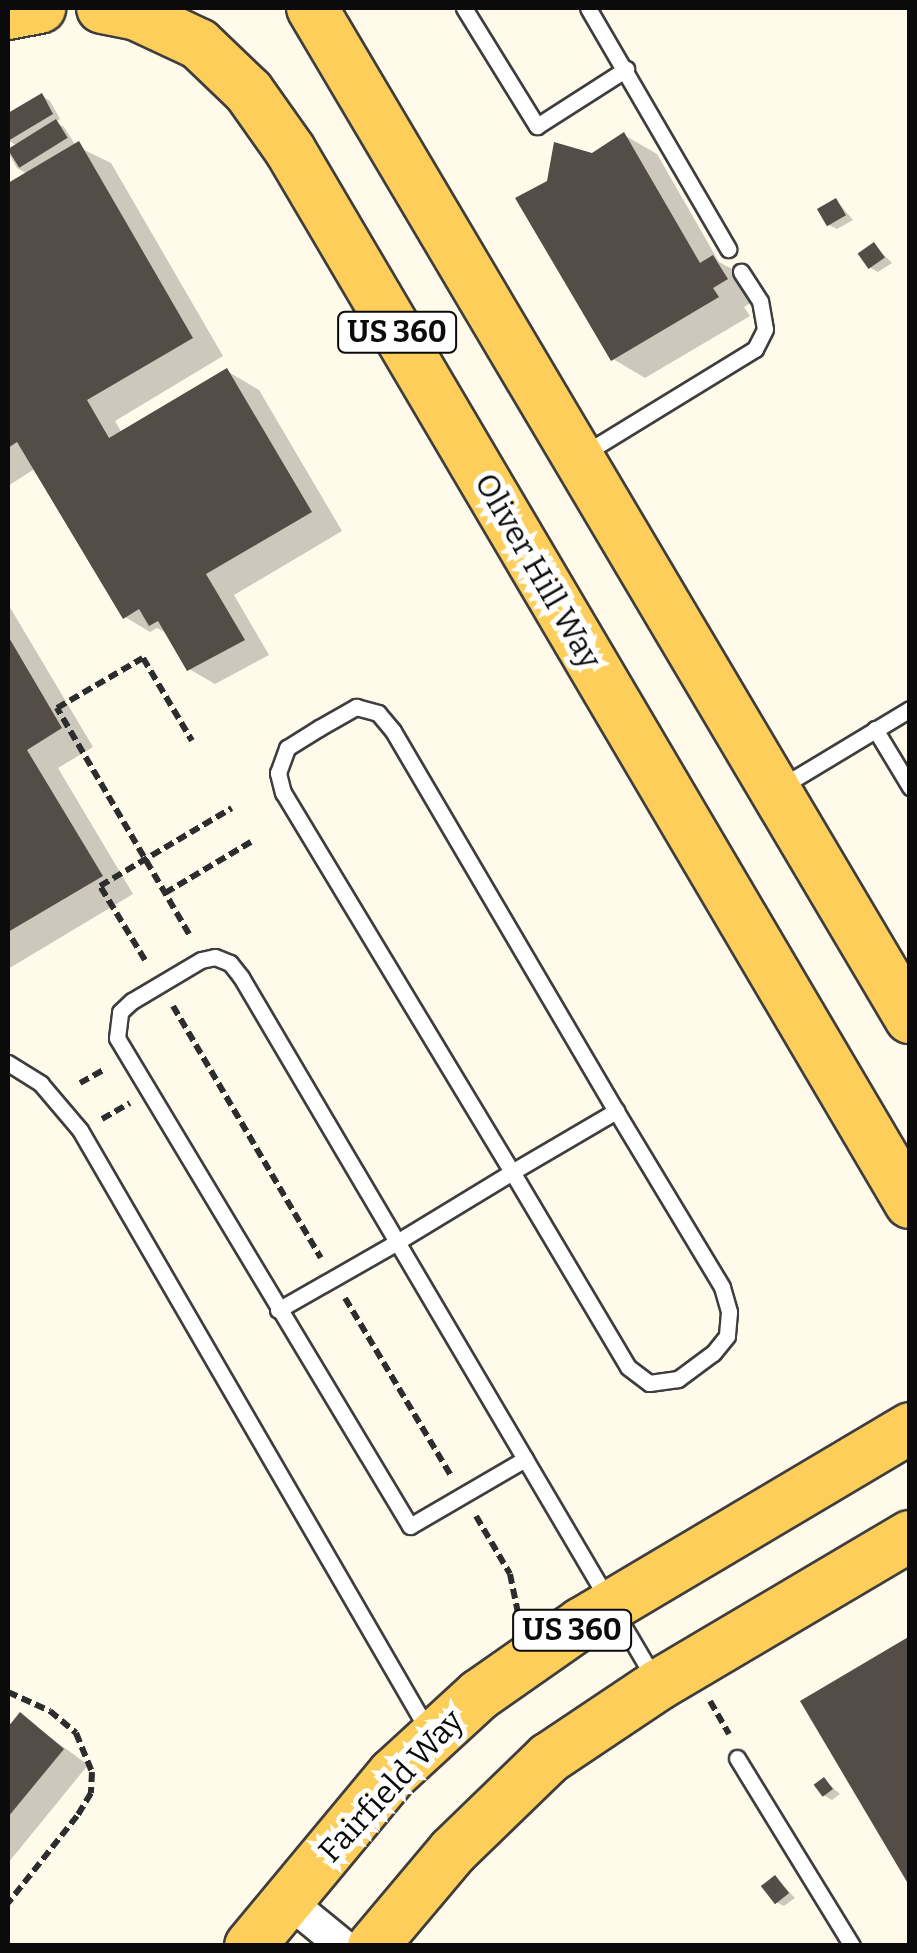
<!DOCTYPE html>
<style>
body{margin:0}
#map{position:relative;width:917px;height:1953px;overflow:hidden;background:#fffaea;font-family:Bitter,serif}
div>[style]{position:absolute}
.shadow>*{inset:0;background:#0003}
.building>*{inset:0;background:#544c47;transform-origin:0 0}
.path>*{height:6px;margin-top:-3px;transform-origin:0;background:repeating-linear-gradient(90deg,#2d2d2d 0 10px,transparent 0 15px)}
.roads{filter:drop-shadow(2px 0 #3e3e3e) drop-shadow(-2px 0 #3e3e3e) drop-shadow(0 2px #3e3e3e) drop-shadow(0 -2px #3e3e3e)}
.service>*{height:15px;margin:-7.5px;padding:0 7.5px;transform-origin:7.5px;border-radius:7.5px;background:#fff}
.minor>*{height:32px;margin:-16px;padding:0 16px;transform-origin:16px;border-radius:16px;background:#fff}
.primary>*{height:50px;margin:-25px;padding:0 25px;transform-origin:25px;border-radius:25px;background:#fece5a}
span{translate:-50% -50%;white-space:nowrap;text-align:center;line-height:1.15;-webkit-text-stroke:10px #fff;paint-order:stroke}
.shield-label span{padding:2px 8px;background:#fff;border:2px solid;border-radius:8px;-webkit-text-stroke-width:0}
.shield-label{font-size:30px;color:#0b0b0b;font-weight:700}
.street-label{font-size:32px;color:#0b0b0b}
.frame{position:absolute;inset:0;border:10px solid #0b0b0b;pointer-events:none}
</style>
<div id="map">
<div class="shadow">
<i style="clip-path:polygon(42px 96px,50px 101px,60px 119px,55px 122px,64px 127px,76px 146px,111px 163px,223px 356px,115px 421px,122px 433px,227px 371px,259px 390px,342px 531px,234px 595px,269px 655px,215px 684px,189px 669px,168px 634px,157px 628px,150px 632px,125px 617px,36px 468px,8px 486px,8px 188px,29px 175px,17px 168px,8px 152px,17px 146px,8px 140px,8px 116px)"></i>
<i style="clip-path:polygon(624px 135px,657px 154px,719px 262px,745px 276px,759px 298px,744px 307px,750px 316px,645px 378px,613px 359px,593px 156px)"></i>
<i style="clip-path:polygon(836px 200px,853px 220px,837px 229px,829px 225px)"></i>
<i style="clip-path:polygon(874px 245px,892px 263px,878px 272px,869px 267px)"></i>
<i style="clip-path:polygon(8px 604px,93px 747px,58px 768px,133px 894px,8px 969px)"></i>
<i style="clip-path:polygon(20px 1715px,88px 1765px,8px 1863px,8px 1731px)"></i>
<i style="clip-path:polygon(824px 1780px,840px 1794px,832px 1800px,823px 1795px)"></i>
<i style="clip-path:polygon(775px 1877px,795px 1898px,784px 1906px,776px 1902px)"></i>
</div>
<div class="building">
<i style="clip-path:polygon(42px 93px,53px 114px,8px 141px,8px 113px)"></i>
<i style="left:56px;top:119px;width:22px;height:57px;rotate:58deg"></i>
<i style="clip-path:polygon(624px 132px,700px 263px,713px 255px,728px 279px,713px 288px,719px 297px,611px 361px,515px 198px,547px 181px,554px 142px,592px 153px)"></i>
<i style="clip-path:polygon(79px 141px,193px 338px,87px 400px,109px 438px,227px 368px,312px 512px,206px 574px,245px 640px,187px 671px,158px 621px,149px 626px,139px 609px,123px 619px,17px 442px,8px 448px,8px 183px)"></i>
<i style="left:836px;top:198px;width:20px;height:22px;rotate:60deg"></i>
<i style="left:874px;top:242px;width:19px;height:20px;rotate:55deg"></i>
<i style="clip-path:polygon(8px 636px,62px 728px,27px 750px,103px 876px,8px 932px)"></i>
<i style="clip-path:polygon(910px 1636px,910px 1887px,800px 1701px)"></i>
<i style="clip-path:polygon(20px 1712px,64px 1749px,8px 1817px,8px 1727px)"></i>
<i style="left:824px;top:1777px;width:15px;height:13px;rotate:53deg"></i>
<i style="left:775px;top:1875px;width:23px;height:18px;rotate:52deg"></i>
</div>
<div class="path">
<i style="left:165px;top:893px;width:100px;rotate:-30.7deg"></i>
<i style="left:189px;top:934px;width:262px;rotate:-120.3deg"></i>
<i style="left:57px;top:708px;width:99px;rotate:-30.2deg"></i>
<i style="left:143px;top:658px;width:96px;rotate:59.4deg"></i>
<i style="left:145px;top:960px;width:87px;rotate:-121.3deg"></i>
<i style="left:100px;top:886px;width:153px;rotate:-30.6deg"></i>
<i style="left:173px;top:1006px;width:292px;rotate:59.6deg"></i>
<i style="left:80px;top:1083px;width:29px;rotate:-29deg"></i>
<i style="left:102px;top:1119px;width:32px;rotate:-30deg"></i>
<i style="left:345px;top:1298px;width:207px;rotate:59.2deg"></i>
<i style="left:476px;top:1516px;width:67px;rotate:59.6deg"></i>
<i style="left:510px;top:1574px;width:45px;rotate:78.4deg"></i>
<i style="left:8px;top:1692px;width:46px;rotate:24.3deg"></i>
<i style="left:50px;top:1711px;width:34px;rotate:40deg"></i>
<i style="left:76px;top:1733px;width:42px;rotate:67.7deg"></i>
<i style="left:92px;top:1772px;width:21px;rotate:93deg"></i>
<i style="left:91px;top:1793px;width:27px;rotate:121deg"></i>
<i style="left:77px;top:1816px;width:111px;rotate:128.4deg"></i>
<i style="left:710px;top:1701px;width:38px;rotate:60deg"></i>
</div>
<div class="roads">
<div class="service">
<i style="left:464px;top:8px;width:139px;rotate:58.3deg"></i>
<i style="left:537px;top:126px;width:106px;rotate:-32.6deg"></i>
<i style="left:588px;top:8px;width:279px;rotate:59.8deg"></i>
<i style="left:582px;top:455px;width:203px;rotate:-31.5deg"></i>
<i style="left:755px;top:349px;width:22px;rotate:-63deg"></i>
<i style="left:765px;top:329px;width:28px;rotate:-100deg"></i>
<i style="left:760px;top:301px;width:35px;rotate:-123deg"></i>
<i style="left:875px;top:729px;width:68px;rotate:58.9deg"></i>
<i style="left:779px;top:788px;width:153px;rotate:-31.1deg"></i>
<i style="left:8px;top:1063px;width:39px;rotate:32deg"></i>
<i style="left:41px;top:1084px;width:60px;rotate:49.7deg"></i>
<i style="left:80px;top:1130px;width:696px;rotate:59.9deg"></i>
<i style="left:278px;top:1310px;width:137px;rotate:-29.7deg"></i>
<i style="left:397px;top:1242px;width:135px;rotate:-31.3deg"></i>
<i style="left:512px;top:1172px;width:121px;rotate:-30.4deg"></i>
<i style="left:616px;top:1111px;width:205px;rotate:58.9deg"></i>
<i style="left:722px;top:1287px;width:26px;rotate:74deg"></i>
<i style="left:729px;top:1312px;width:24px;rotate:95deg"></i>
<i style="left:727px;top:1336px;width:22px;rotate:129deg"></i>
<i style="left:713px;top:1353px;width:44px;rotate:143.4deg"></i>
<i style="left:678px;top:1379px;width:29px;rotate:172deg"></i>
<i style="left:649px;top:1383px;width:26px;rotate:-143deg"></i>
<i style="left:628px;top:1367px;width:227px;rotate:-120.7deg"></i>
<i style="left:512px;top:1172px;width:443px;rotate:-121.1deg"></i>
<i style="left:283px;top:793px;width:21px;rotate:-104deg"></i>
<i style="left:278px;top:773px;width:27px;rotate:-70deg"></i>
<i style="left:287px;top:748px;width:38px;rotate:-32deg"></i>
<i style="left:319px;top:728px;width:43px;rotate:-29.6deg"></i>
<i style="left:356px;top:707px;width:23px;rotate:15deg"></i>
<i style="left:378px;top:713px;width:23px;rotate:50deg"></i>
<i style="left:393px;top:731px;width:441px;rotate:59.6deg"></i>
<i style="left:525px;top:1459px;width:133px;rotate:149.8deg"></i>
<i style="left:410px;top:1526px;width:569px;rotate:-120.98deg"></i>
<i style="left:117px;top:1038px;width:26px;rotate:-83deg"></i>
<i style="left:120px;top:1012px;width:16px;rotate:-43deg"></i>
<i style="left:132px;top:1001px;width:80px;rotate:-30.7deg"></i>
<i style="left:201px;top:960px;width:14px;rotate:-12deg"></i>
<i style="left:215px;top:957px;width:16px;rotate:22deg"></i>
<i style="left:230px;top:963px;width:18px;rotate:52deg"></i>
<i style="left:241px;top:977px;width:559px;rotate:59.49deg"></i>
<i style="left:525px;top:1459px;width:258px;rotate:59.5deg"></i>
<i style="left:737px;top:1758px;width:220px;rotate:58.5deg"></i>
</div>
<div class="minor">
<i style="left:287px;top:1900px;width:72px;rotate:39.4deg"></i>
</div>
<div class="primary">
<i style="left:102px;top:8px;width:36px;rotate:11deg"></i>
<i style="left:137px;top:15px;width:68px;rotate:25.1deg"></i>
<i style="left:199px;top:44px;width:69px;rotate:43.8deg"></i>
<i style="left:249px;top:92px;width:71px;rotate:54.7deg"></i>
<i style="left:290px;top:150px;width:1222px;rotate:59.51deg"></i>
<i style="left:312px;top:8px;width:1174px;rotate:59.37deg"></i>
<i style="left:8px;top:14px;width:33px;rotate:-11deg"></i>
<i style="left:250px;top:1946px;width:224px;rotate:-50.3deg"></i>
<i style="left:393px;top:1774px;width:117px;rotate:-42.6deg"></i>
<i style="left:479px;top:1695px;width:126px;rotate:-35deg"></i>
<i style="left:582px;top:1623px;width:382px;rotate:-30.7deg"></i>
<i style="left:373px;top:1946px;width:124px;rotate:-49.9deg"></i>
<i style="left:453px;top:1851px;width:134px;rotate:-44.1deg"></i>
<i style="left:549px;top:1758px;width:131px;rotate:-33.8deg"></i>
<i style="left:658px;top:1685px;width:293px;rotate:-30.6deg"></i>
</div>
</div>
<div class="shield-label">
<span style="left:397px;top:332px">US 360</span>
<span style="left:572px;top:1630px">US 360</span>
</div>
<div class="street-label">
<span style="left:538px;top:571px;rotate:60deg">Oliver Hill Way</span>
<span style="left:391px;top:1786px;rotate:-47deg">Fairfield Way</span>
</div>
<div class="frame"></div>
</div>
